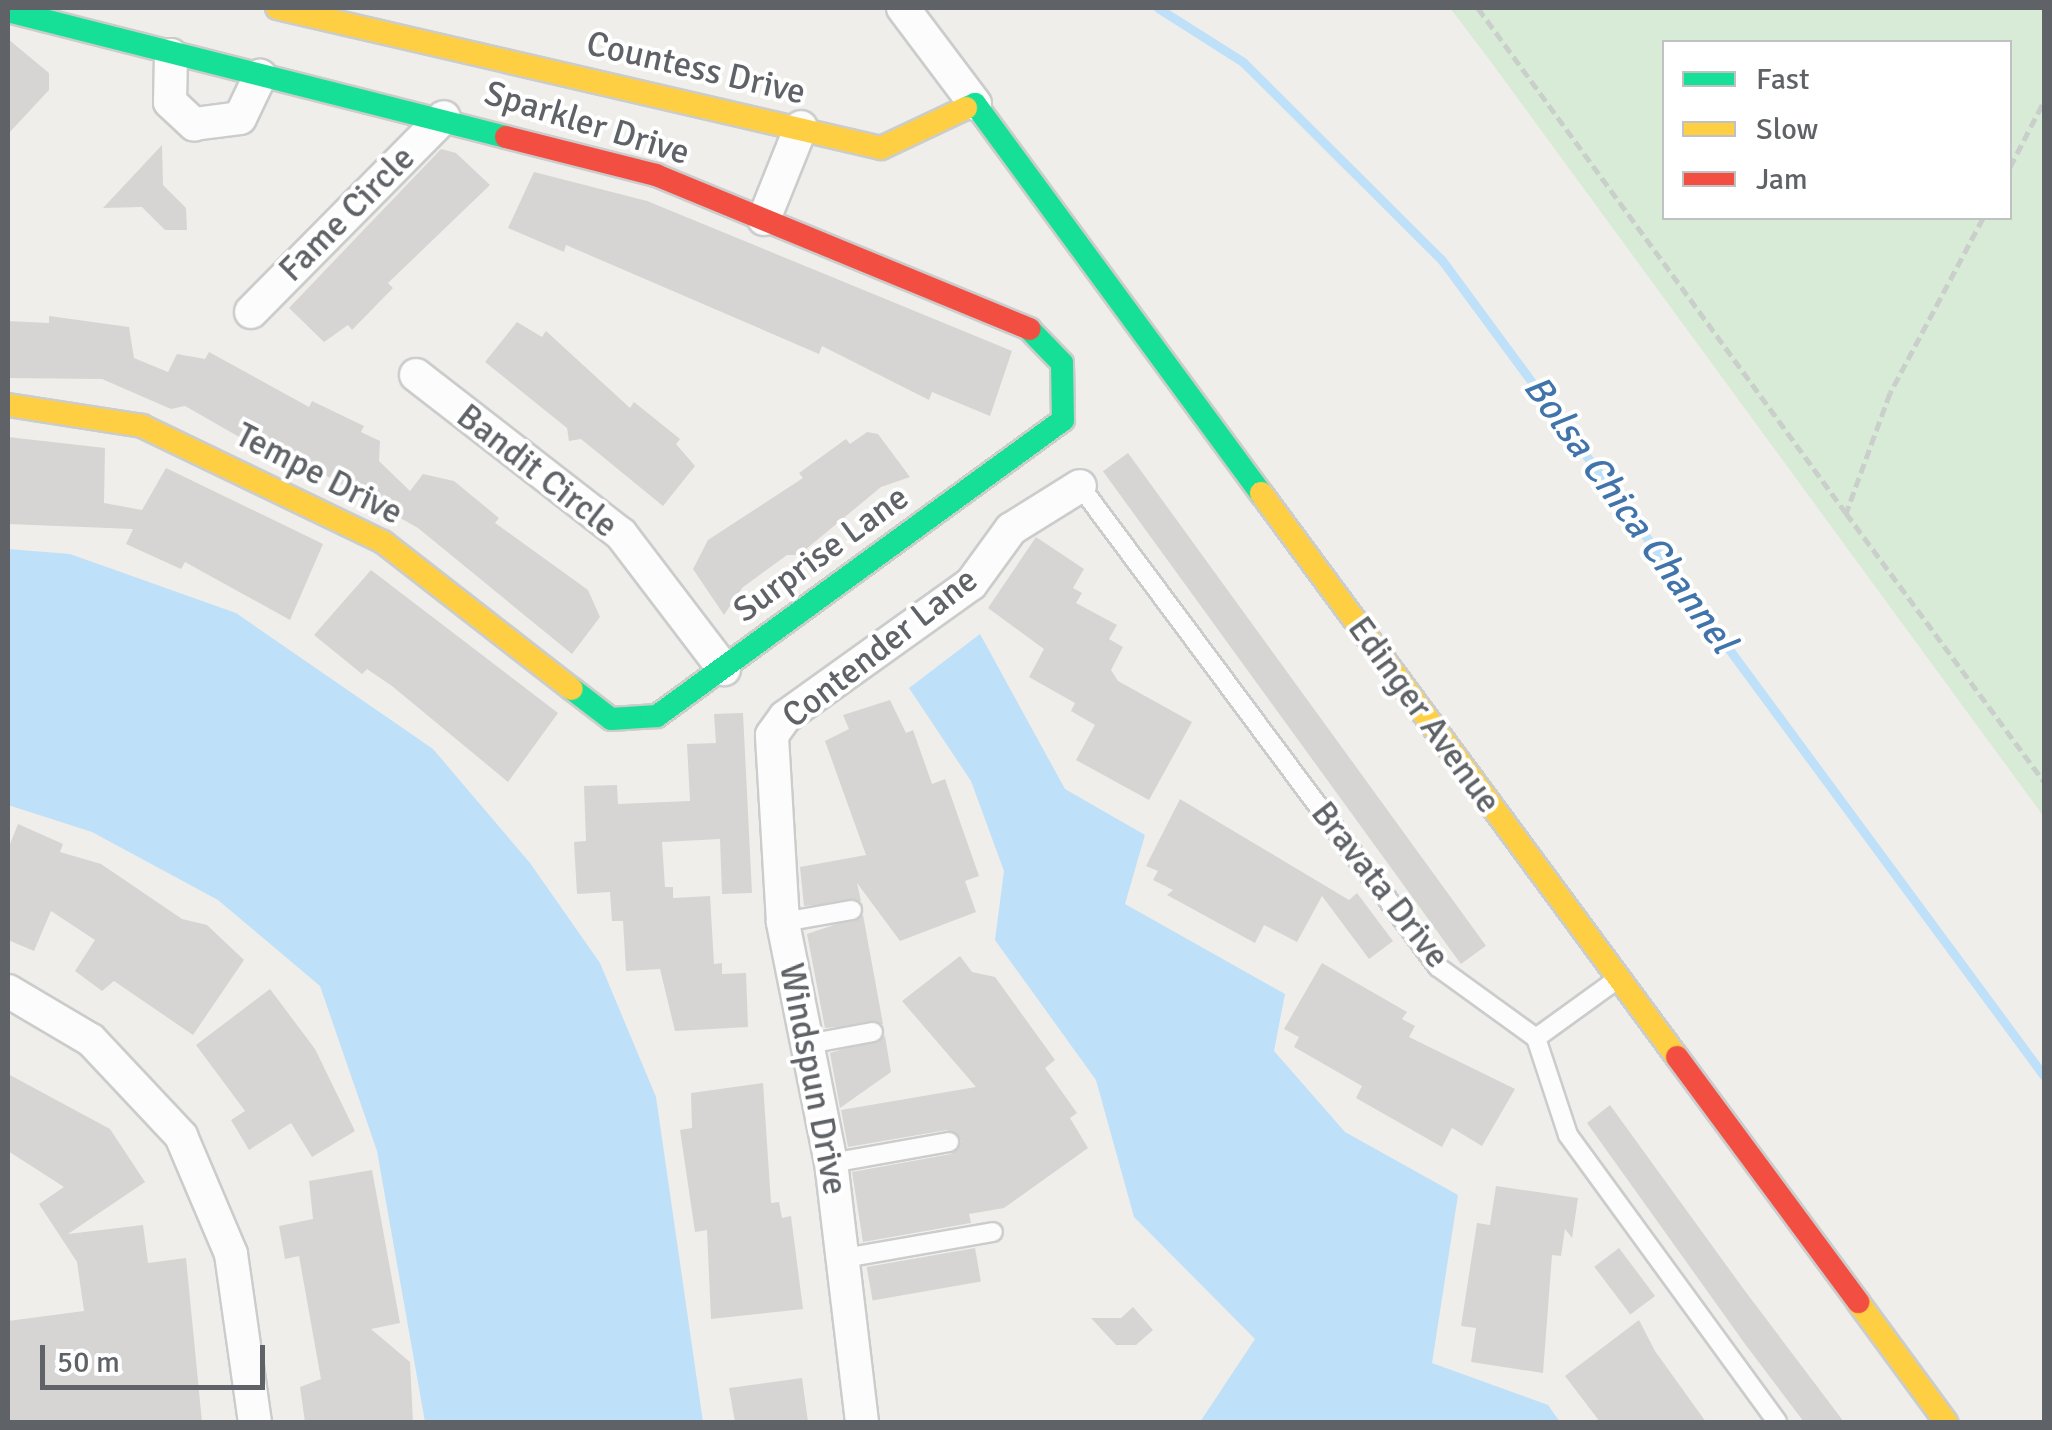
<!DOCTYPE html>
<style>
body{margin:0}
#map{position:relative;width:2052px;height:1430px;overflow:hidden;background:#efeeea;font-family:Signika,sans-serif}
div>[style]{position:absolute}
.green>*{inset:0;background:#d8ebd6}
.water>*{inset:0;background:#bfe0f9}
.stream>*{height:9px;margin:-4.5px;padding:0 4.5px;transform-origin:4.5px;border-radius:4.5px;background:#bfe0f9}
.building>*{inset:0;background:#d6d5d3;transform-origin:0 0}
.path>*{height:5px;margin-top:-2.5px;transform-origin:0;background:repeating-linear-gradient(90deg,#cacfcc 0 10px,transparent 0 15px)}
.roads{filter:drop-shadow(2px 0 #cbcccc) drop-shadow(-2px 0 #cbcccc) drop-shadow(0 2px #cbcccc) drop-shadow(0 -2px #cbcccc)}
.lane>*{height:18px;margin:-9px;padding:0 9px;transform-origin:9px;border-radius:9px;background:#fdfcfc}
.street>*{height:32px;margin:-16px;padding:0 16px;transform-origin:16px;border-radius:16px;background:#fdfcfc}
.fast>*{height:22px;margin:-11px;padding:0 11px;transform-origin:11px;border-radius:11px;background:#16e098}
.slow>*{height:22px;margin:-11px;padding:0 11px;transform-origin:11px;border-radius:11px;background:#ffcf43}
.jam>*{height:22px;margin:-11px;padding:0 11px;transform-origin:11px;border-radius:11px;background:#f24e42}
span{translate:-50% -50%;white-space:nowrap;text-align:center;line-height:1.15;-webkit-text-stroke:8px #fff;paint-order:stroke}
.street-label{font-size:35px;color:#5f6368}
.water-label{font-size:38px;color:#4174aa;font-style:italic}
.frame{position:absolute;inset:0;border:10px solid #5f6368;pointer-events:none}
.legend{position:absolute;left:1662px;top:40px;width:350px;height:180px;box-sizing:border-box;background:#fff;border:2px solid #bfc1c3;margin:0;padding:12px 18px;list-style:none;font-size:30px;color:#5f6368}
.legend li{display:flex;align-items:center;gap:20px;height:50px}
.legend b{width:50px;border:2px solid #bfc1c3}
.scale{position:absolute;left:40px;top:1345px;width:225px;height:45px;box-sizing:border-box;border:5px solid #5f6368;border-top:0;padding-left:12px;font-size:30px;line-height:35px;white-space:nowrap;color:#5f6368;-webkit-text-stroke:8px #fff;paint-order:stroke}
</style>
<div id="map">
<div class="green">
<i style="clip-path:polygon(evenodd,1450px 8px,2044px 8px,2044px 817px,1491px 62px,1450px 8px,1664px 42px,2010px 42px,2010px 218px,1664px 218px,1664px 42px)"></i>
</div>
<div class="water">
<i style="clip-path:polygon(8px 549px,70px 554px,236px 613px,433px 749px,530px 863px,600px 963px,656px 1097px,703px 1422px,425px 1422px,377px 1151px,320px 986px,218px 900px,92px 832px,8px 805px)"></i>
<i style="clip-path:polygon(980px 634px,1065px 789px,1145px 835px,1125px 904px,1285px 994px,1274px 1051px,1345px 1132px,1458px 1195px,1432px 1363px,1548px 1405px,1560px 1422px,1200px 1422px,1255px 1339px,1134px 1217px,1096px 1080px,995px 940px,1004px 871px,971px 781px,909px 688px)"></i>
</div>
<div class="stream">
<i style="left:1158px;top:8px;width:101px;rotate:32.4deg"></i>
<i style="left:1243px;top:62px;width:279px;rotate:44.9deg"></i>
<i style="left:1441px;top:259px;width:1015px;rotate:53.57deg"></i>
</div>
<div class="building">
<i style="clip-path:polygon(8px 39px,49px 73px,49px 90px,8px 134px)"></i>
<i style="clip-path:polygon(162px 145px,163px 185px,186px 208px,187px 230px,165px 230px,142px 207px,103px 208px)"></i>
<i style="clip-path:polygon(441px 149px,456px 153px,490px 185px,388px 283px,393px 288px,352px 330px,348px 325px,324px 342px,289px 308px)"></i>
<i style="clip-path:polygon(534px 172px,647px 201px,1012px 351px,990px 416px,932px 392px,929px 400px,822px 346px,819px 354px,566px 245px,564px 252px,508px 228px)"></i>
<i style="clip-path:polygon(49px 316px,129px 327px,134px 358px,168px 372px,177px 354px,205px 359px,209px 352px,309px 407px,312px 401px,364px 426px,361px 432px,380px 441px,379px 461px,410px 491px,423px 474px,454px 481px,499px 518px,495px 523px,588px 590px,600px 617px,572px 654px,418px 528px,288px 454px,276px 458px,185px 406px,171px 409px,102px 379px,8px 378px,8px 321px,49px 323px)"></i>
<i style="clip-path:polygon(517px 322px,542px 337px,546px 331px,630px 408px,634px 402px,680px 439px,676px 444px,695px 466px,663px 506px,581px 439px,569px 441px,567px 428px,485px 362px)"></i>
<i style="clip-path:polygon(867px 432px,878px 434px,910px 477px,881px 487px,799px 555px,787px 555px,742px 588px,724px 615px,693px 569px,708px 540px,803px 478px,799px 473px,846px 439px,850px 444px)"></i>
<i style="clip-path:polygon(8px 437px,105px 448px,104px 503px,142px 510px,166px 468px,323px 544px,290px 620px,185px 562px,181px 569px,126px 544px,133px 529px,8px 524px)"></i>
<i style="left:1128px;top:453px;width:609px;height:31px;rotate:54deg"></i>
<i style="clip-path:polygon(1036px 537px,1084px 569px,1073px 588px,1082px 593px,1076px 603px,1117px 625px,1109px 639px,1123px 647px,1111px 670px,1118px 681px,1192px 722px,1149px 800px,1076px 760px,1095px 725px,1071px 711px,1075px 703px,1029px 677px,1044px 649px,988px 608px)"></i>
<i style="clip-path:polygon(371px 570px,558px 713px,508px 782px,392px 686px,367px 669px,362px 674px,314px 635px)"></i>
<i style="clip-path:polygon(890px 700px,906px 733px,913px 730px,932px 784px,945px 779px,979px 876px,965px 881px,976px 912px,900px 941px,857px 883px,861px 901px,804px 906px,800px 867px,866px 855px,825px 741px,849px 729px,843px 715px)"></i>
<i style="clip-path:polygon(743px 713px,752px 893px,722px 894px,720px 839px,662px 842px,665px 887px,673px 887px,673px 898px,710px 896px,714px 964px,722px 963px,722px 974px,746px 973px,748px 1027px,675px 1031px,660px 969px,626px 971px,623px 921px,612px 921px,610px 892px,577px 894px,574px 842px,586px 841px,584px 786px,617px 785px,618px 804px,690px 801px,687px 744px,716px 743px,714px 714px)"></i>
<i style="clip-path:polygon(1180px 799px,1349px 900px,1357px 893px,1393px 941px,1369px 959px,1322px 896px,1297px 942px,1264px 925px,1255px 943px,1167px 895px,1173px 890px,1153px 880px,1158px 871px,1146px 866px)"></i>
<i style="clip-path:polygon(18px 824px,63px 844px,60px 852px,101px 864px,182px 919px,207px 925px,244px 960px,193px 1035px,114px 981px,102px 991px,75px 971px,95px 940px,51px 911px,34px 951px,8px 940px,8px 849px)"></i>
<i style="clip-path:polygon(863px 915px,883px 1024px,825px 1028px,807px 934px)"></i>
<i style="clip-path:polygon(960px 956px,972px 972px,995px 977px,1055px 1060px,1045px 1068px,1077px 1113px,1070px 1118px,1088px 1148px,1004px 1208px,969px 1214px,971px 1223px,863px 1242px,852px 1172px,951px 1154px,961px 1141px,947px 1130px,848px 1147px,841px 1110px,976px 1087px,902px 1001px)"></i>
<i style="clip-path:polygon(1322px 963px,1407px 1012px,1402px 1019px,1415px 1026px,1409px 1037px,1515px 1089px,1482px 1146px,1452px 1128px,1442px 1147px,1356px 1098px,1362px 1086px,1294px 1047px,1299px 1037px,1284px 1029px)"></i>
<i style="clip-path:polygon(270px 989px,315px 1049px,355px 1131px,312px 1157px,291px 1123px,249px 1150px,231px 1120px,245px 1111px,196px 1045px)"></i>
<i style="clip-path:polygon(885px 1036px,891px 1072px,840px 1108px,830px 1053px)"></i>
<i style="clip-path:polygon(8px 1074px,110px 1129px,145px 1182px,68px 1234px,143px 1225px,148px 1263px,186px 1258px,202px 1422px,8px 1422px,8px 1321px,84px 1311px,77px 1262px,39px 1204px,64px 1187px,8px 1151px)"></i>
<i style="clip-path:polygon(763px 1083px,771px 1203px,779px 1202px,782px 1218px,791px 1216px,803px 1309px,711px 1319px,707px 1230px,695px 1232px,680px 1130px,692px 1128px,691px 1093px)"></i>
<i style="clip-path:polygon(1610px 1105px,1745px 1291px,1844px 1422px,1804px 1422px,1745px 1344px,1587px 1123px)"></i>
<i style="clip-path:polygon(372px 1170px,400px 1323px,371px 1329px,410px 1362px,413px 1422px,305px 1422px,300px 1387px,321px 1379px,299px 1256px,285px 1259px,279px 1226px,313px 1219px,309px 1181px)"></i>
<i style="clip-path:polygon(1496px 1186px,1578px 1198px,1572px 1238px,1565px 1229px,1561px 1256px,1552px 1255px,1543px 1373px,1471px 1362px,1476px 1328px,1461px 1326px,1477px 1223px,1490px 1225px)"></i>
<i style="left:975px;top:1248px;width:34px;height:110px;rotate:80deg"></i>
<i style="left:1619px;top:1248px;width:60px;height:31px;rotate:53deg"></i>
<i style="clip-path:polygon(1133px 1307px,1153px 1330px,1136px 1345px,1116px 1345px,1091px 1318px,1121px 1318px)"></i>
<i style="clip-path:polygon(1639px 1320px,1655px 1351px,1706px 1422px,1600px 1422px,1565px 1376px)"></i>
<i style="clip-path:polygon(802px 1378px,808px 1422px,735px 1422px,729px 1388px)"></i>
</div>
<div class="path">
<i style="left:1478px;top:8px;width:625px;rotate:53.92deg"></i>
<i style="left:2010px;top:167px;width:74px;rotate:-62.7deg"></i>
<i style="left:1983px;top:218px;width:198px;rotate:118deg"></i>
<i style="left:1890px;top:393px;width:128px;rotate:110.1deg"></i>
<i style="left:1846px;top:513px;width:334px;rotate:53.6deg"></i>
</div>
<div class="roads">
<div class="lane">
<i style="left:1080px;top:486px;width:600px;rotate:53.34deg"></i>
<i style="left:1438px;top:967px;width:121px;rotate:35.9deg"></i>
<i style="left:1536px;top:1038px;width:102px;rotate:71.7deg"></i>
<i style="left:1568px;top:1135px;width:355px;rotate:53.9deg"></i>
<i style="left:783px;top:922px;width:70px;rotate:-9.9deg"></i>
<i style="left:1536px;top:1038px;width:99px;rotate:-35.9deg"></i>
<i style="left:808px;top:1044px;width:66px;rotate:-10.5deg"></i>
<i style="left:831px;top:1163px;width:120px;rotate:-10.1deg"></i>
<i style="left:844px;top:1258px;width:151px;rotate:-9.9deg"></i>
</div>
<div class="street">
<i style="left:903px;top:8px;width:120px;rotate:53.1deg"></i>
<i style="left:171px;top:55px;width:47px;rotate:91.2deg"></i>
<i style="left:170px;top:102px;width:33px;rotate:43deg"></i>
<i style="left:194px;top:124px;width:46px;rotate:-7.4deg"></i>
<i style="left:240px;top:118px;width:47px;rotate:-64.5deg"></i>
<i style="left:764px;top:219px;width:99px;rotate:-68.1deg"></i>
<i style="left:251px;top:312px;width:274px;rotate:-45.3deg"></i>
<i style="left:416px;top:375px;width:259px;rotate:37.8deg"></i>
<i style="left:621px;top:534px;width:170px;rotate:52.7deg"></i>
<i style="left:8px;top:991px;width:96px;rotate:30.6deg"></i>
<i style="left:91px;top:1040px;width:132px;rotate:46.8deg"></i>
<i style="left:181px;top:1136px;width:128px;rotate:67deg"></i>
<i style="left:231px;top:1254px;width:170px;rotate:81.9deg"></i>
<i style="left:862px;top:1422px;width:261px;rotate:-96.8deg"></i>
<i style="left:831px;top:1163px;width:246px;rotate:-101.3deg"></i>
<i style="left:783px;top:922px;width:187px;rotate:-93.4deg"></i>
<i style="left:772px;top:735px;width:22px;rotate:-54deg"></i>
<i style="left:785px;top:717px;width:229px;rotate:-35.6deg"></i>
<i style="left:971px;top:584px;width:68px;rotate:-54deg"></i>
<i style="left:1011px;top:529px;width:81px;rotate:-31.9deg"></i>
</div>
<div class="fast">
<i style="left:8px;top:11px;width:514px;rotate:14.2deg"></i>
<i style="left:966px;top:108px;width:10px;rotate:-24deg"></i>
<i style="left:975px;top:104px;width:483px;rotate:53.7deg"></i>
<i style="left:572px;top:689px;width:49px;rotate:37.6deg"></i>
<i style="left:611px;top:719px;width:46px;rotate:-3.7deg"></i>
<i style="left:657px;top:716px;width:502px;rotate:-36.09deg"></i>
<i style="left:1063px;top:420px;width:57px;rotate:-91deg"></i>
<i style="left:1062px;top:363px;width:47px;rotate:-134.1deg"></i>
</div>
<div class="slow">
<i style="left:277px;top:8px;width:620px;rotate:13.05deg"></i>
<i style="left:881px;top:148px;width:94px;rotate:-25.2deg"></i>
<i style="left:8px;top:405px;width:136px;rotate:8.9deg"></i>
<i style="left:142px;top:426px;width:267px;rotate:25.7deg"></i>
<i style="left:383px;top:542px;width:239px;rotate:37.9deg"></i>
<i style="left:1261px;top:493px;width:701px;rotate:53.59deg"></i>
<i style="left:1858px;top:1302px;width:149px;rotate:53.7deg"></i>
</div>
<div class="jam">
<i style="left:506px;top:137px;width:155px;rotate:14.2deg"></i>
<i style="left:656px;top:175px;width:404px;rotate:22.4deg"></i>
<i style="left:1677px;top:1057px;width:305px;rotate:53.5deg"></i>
</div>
</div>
<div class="street-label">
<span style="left:696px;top:68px;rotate:13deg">Countess Drive</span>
<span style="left:587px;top:123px;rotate:17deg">Sparkler Drive</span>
<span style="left:347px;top:214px;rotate:-45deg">Fame Circle</span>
<span style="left:537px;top:471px;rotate:38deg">Bandit Circle</span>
<span style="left:319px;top:474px;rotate:27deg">Tempe Drive</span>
<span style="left:821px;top:554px;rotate:-36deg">Surprise Lane</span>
<span style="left:880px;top:648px;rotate:-38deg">Contender Lane</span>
<span style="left:1424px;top:715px;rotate:54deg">Edinger Avenue</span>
<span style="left:1380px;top:885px;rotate:52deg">Bravata Drive</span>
<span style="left:813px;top:1079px;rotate:79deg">Windspun Drive</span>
</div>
<div class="water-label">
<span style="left:1630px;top:514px;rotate:54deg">Bolsa Chica Channel</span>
</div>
<div class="frame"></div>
<ul class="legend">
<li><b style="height:12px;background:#16e098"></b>Fast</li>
<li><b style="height:12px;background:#ffcf43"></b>Slow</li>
<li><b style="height:12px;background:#f24e42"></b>Jam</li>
</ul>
<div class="scale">50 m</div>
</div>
